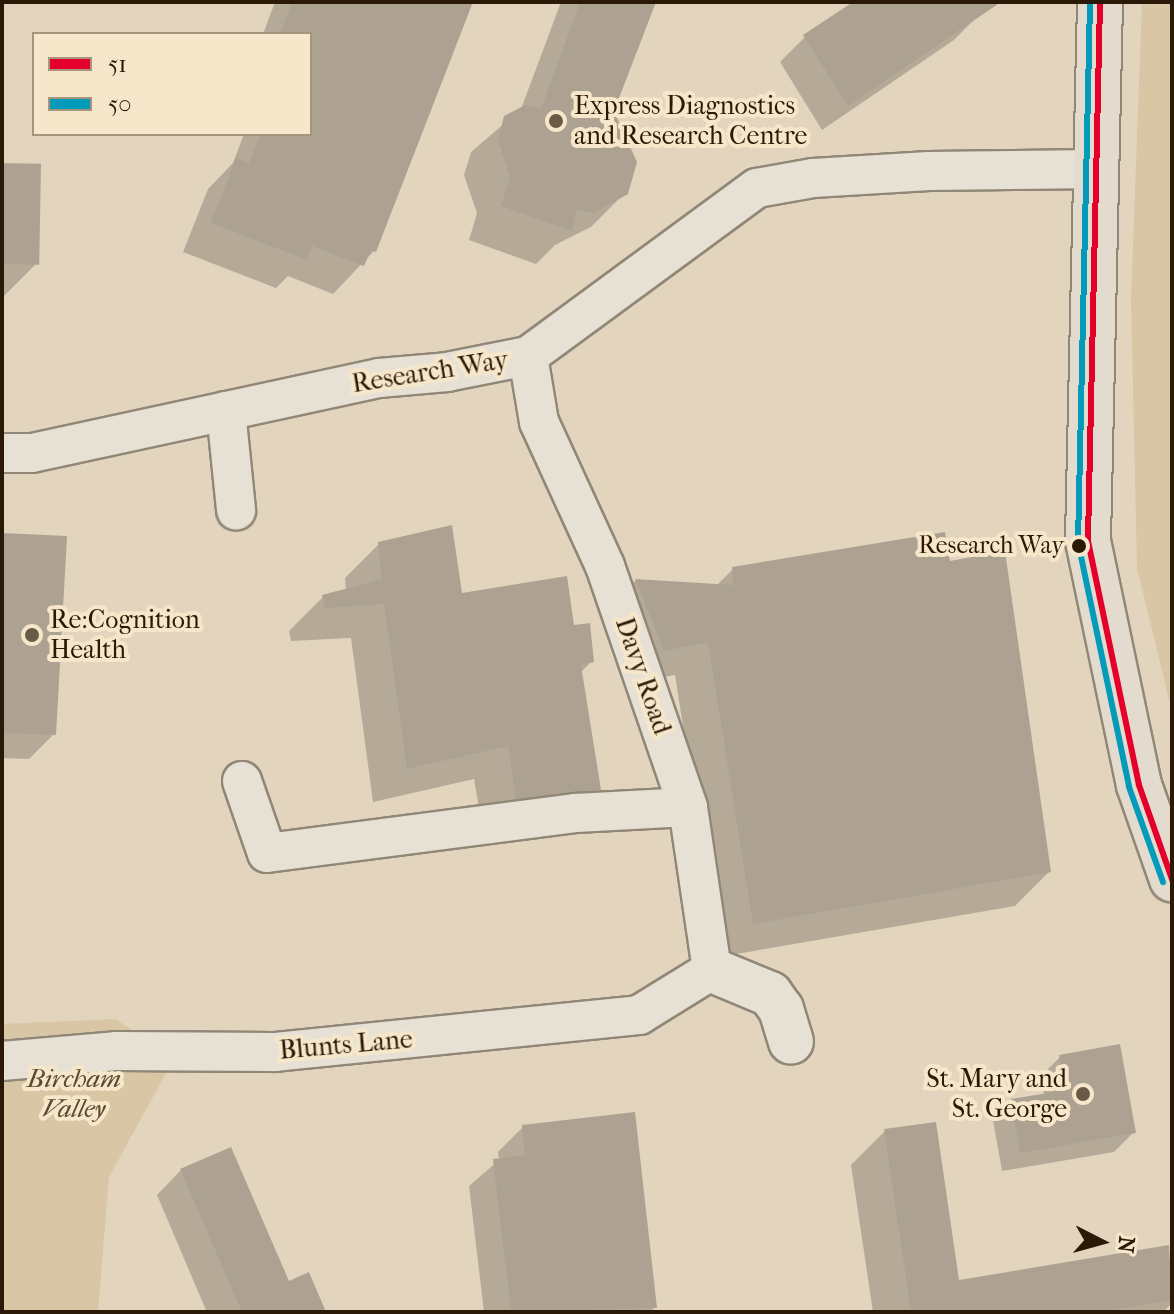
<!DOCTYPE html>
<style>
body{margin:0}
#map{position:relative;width:1174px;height:1314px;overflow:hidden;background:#e3d5bd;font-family:"IM FELL French Canon",serif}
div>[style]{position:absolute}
.green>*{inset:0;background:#d9c6a5}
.shadow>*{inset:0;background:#0003}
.building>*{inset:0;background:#ada292;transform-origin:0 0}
.roads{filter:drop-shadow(2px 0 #918777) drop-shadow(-2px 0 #918777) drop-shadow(0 2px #918777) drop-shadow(0 -2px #918777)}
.minor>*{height:38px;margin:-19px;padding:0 19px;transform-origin:19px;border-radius:19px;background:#e7e1d5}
.tertiary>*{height:44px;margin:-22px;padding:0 22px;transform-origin:22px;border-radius:22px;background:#e7e1d5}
.primary>*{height:44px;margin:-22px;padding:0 22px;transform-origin:22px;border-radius:22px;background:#e3dbcd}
.bus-1>*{height:6px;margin:-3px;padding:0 3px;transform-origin:3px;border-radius:3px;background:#e4002b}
.bus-2>*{height:6px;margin:-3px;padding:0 3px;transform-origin:3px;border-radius:3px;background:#049bba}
.dots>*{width:22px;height:22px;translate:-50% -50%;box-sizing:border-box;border:4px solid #f7e7ca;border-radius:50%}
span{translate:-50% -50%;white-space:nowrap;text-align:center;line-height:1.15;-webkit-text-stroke:8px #f7e7ca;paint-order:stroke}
.bus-label{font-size:24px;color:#291906}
.right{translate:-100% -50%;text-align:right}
.poi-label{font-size:26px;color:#291906}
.left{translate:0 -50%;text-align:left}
.street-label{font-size:26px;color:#291906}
.park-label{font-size:26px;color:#5b4930;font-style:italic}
.frame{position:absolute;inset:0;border:4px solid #291906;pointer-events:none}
.legend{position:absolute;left:32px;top:32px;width:280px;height:104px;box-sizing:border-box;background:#f7e7ca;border:2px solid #a5957c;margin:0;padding:10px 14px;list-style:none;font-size:24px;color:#291906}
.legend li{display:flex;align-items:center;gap:16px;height:40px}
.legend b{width:40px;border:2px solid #a5957c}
.north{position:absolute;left:1062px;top:1202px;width:80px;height:80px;-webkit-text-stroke:6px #f7e7ca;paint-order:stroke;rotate:96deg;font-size:22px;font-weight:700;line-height:32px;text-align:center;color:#291906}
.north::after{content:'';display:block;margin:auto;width:28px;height:36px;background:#291906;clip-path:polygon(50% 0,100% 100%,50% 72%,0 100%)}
</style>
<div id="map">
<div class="green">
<i style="clip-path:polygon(1142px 2px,1172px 2px,1172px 712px,1137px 568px,1131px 299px)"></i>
<i style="clip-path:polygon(115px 1019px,175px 1057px,109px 1177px,98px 1312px,2px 1312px,2px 1024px)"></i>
</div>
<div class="shadow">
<i style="clip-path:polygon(275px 2px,459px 2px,374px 251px,333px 294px,288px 276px,276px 288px,183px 252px,208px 189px,233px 163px,244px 134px,310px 134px,310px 34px,263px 34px)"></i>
<i style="clip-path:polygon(561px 2px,654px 2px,612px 111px,626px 192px,591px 227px,555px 245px,536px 264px,469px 240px,477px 213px,464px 175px,471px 152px,521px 109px)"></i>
<i style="clip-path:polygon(857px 2px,983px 2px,979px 15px,954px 40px,822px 130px,780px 62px,805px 37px)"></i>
<i style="clip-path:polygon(2px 165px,35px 265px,2px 298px)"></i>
<i style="clip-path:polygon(2px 535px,54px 734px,29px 759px,2px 758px)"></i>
<i style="clip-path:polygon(379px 544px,460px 595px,573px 627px,592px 661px,580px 673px,599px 789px,565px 823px,483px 832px,474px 779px,373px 802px,351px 638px,291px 641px,289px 631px,323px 597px,346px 591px,345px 578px)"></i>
<i style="clip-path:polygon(733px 569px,1049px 872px,1015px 906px,719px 957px,675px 675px,630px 684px,602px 615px,635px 581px,716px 586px)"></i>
<i style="clip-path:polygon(1060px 1057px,1134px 1132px,1114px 1152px,1002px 1171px,993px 1120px,1012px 1101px,1044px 1095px,1041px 1076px)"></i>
<i style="clip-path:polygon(523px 1127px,655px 1307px,650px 1312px,484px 1312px,469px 1186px,499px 1160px,498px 1152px)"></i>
<i style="clip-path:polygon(885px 1131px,958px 1282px,1167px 1247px,1172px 1303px,1163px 1312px,873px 1312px,851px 1165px)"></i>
<i style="clip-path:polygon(181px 1170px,288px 1284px,323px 1312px,201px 1312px,206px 1310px,157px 1195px)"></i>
</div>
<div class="building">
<i style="clip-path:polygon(292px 2px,473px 2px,376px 252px,371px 250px,364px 266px,312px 246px,307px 260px,211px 223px,236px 158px,249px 163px,260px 134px,310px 134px,310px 34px,280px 34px)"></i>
<i style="clip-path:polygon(580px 2px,656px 2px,614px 111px,637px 162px,628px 194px,594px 213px,577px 209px,572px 231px,501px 206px,510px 178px,498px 140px,504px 116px,525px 105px,541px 109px)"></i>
<i style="clip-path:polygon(853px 2px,1001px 2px,848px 106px,803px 35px)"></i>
<i style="left:2px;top:163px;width:39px;height:101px;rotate:1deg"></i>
<i style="clip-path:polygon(452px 525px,462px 593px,567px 576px,574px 625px,590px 623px,594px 662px,581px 665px,601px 790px,516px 799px,508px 746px,407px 769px,384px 604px,325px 608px,322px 595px,382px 579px,378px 542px)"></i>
<i style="clip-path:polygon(945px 532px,950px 561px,1005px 551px,1051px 872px,753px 924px,708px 642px,664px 651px,635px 579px,733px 585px,732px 567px)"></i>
<i style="clip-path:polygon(2px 533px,67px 536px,56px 735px,2px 733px)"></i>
<i style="clip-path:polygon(1120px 1044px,1136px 1133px,1020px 1153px,1011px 1099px,1065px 1090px,1059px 1055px)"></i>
<i style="clip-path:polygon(635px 1112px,657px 1308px,511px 1312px,493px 1159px,525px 1155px,522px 1125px)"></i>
<i style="clip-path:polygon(936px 1122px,959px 1280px,1169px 1245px,1172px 1300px,1101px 1312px,911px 1312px,884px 1129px)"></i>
<i style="clip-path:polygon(231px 1147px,289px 1281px,309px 1272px,326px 1312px,242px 1312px,180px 1169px)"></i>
</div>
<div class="roads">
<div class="minor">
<i style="left:226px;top:411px;width:100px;rotate:84.2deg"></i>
<i style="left:2px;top:453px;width:30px"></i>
<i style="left:32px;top:453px;width:355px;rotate:-12.2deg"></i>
<i style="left:379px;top:378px;width:68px;rotate:-5deg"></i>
<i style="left:447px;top:372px;width:83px;rotate:-11.2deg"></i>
<i style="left:528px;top:356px;width:284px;rotate:-36.3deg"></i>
<i style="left:757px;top:188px;width:57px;rotate:-10.1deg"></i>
<i style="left:813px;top:178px;width:116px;rotate:-3.5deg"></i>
<i style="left:929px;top:171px;width:168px;rotate:-0.7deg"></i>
<i style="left:242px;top:781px;width:76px;rotate:70.9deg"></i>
<i style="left:267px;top:853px;width:312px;rotate:-7.4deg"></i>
<i style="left:576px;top:813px;width:112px;rotate:-3.1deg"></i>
<i style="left:2px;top:1061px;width:114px;rotate:-5deg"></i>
<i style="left:116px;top:1051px;width:159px;rotate:0.4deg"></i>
<i style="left:275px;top:1052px;width:366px;rotate:-5.8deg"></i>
<i style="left:639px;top:1015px;width:86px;rotate:-31.7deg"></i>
<i style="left:712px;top:970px;width:165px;rotate:-98.4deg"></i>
<i style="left:688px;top:807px;width:255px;rotate:-109deg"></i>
<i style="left:605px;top:566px;width:158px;rotate:-114.6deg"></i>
<i style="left:539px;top:422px;width:67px;rotate:-99.5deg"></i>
</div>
<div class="tertiary">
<i style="left:712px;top:970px;width:63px;rotate:22.5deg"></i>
<i style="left:770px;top:994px;width:19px;rotate:54deg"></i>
<i style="left:781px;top:1009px;width:34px;rotate:73deg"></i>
</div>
<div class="primary">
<i style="left:1100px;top:2px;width:539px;rotate:91.28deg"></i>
<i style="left:1088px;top:541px;width:249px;rotate:78.2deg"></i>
<i style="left:1139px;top:785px;width:100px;rotate:70.7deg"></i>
</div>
</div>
<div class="bus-1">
<i style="left:1100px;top:2px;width:539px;rotate:91.28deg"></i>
<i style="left:1088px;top:541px;width:249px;rotate:78.2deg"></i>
<i style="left:1139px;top:785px;width:100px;rotate:70.7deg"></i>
</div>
<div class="bus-2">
<i style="left:1090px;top:2px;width:540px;rotate:91.27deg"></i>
<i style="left:1078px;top:542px;width:250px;rotate:78.2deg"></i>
<i style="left:1129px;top:787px;width:101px;rotate:70.3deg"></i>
</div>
<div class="dots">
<i style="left:556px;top:121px;background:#6a5b46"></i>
<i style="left:1079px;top:546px;background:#291906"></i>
<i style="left:32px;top:635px;background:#6a5b46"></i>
<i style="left:1083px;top:1094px;background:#6a5b46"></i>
</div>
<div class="bus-label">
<span class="right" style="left:1064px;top:546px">Research Way</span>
</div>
<div class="poi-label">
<span class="left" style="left:574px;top:121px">Express Diagnostics<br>and Research Centre</span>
<span class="left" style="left:50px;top:635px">Re:Cognition<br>Health</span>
<span class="right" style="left:1067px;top:1094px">St. Mary and<br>St. George</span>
</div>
<div class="street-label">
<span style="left:430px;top:372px;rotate:-9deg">Research Way</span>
<span style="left:643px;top:676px;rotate:71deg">Davy Road</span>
<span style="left:346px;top:1045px;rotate:-5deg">Blunts Lane</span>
</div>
<div class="park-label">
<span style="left:74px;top:1094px">Bircham<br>Valley</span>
</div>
<div class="frame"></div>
<ul class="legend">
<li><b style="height:10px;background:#e4002b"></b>51</li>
<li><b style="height:10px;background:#049bba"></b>50</li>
</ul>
<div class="north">N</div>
</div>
